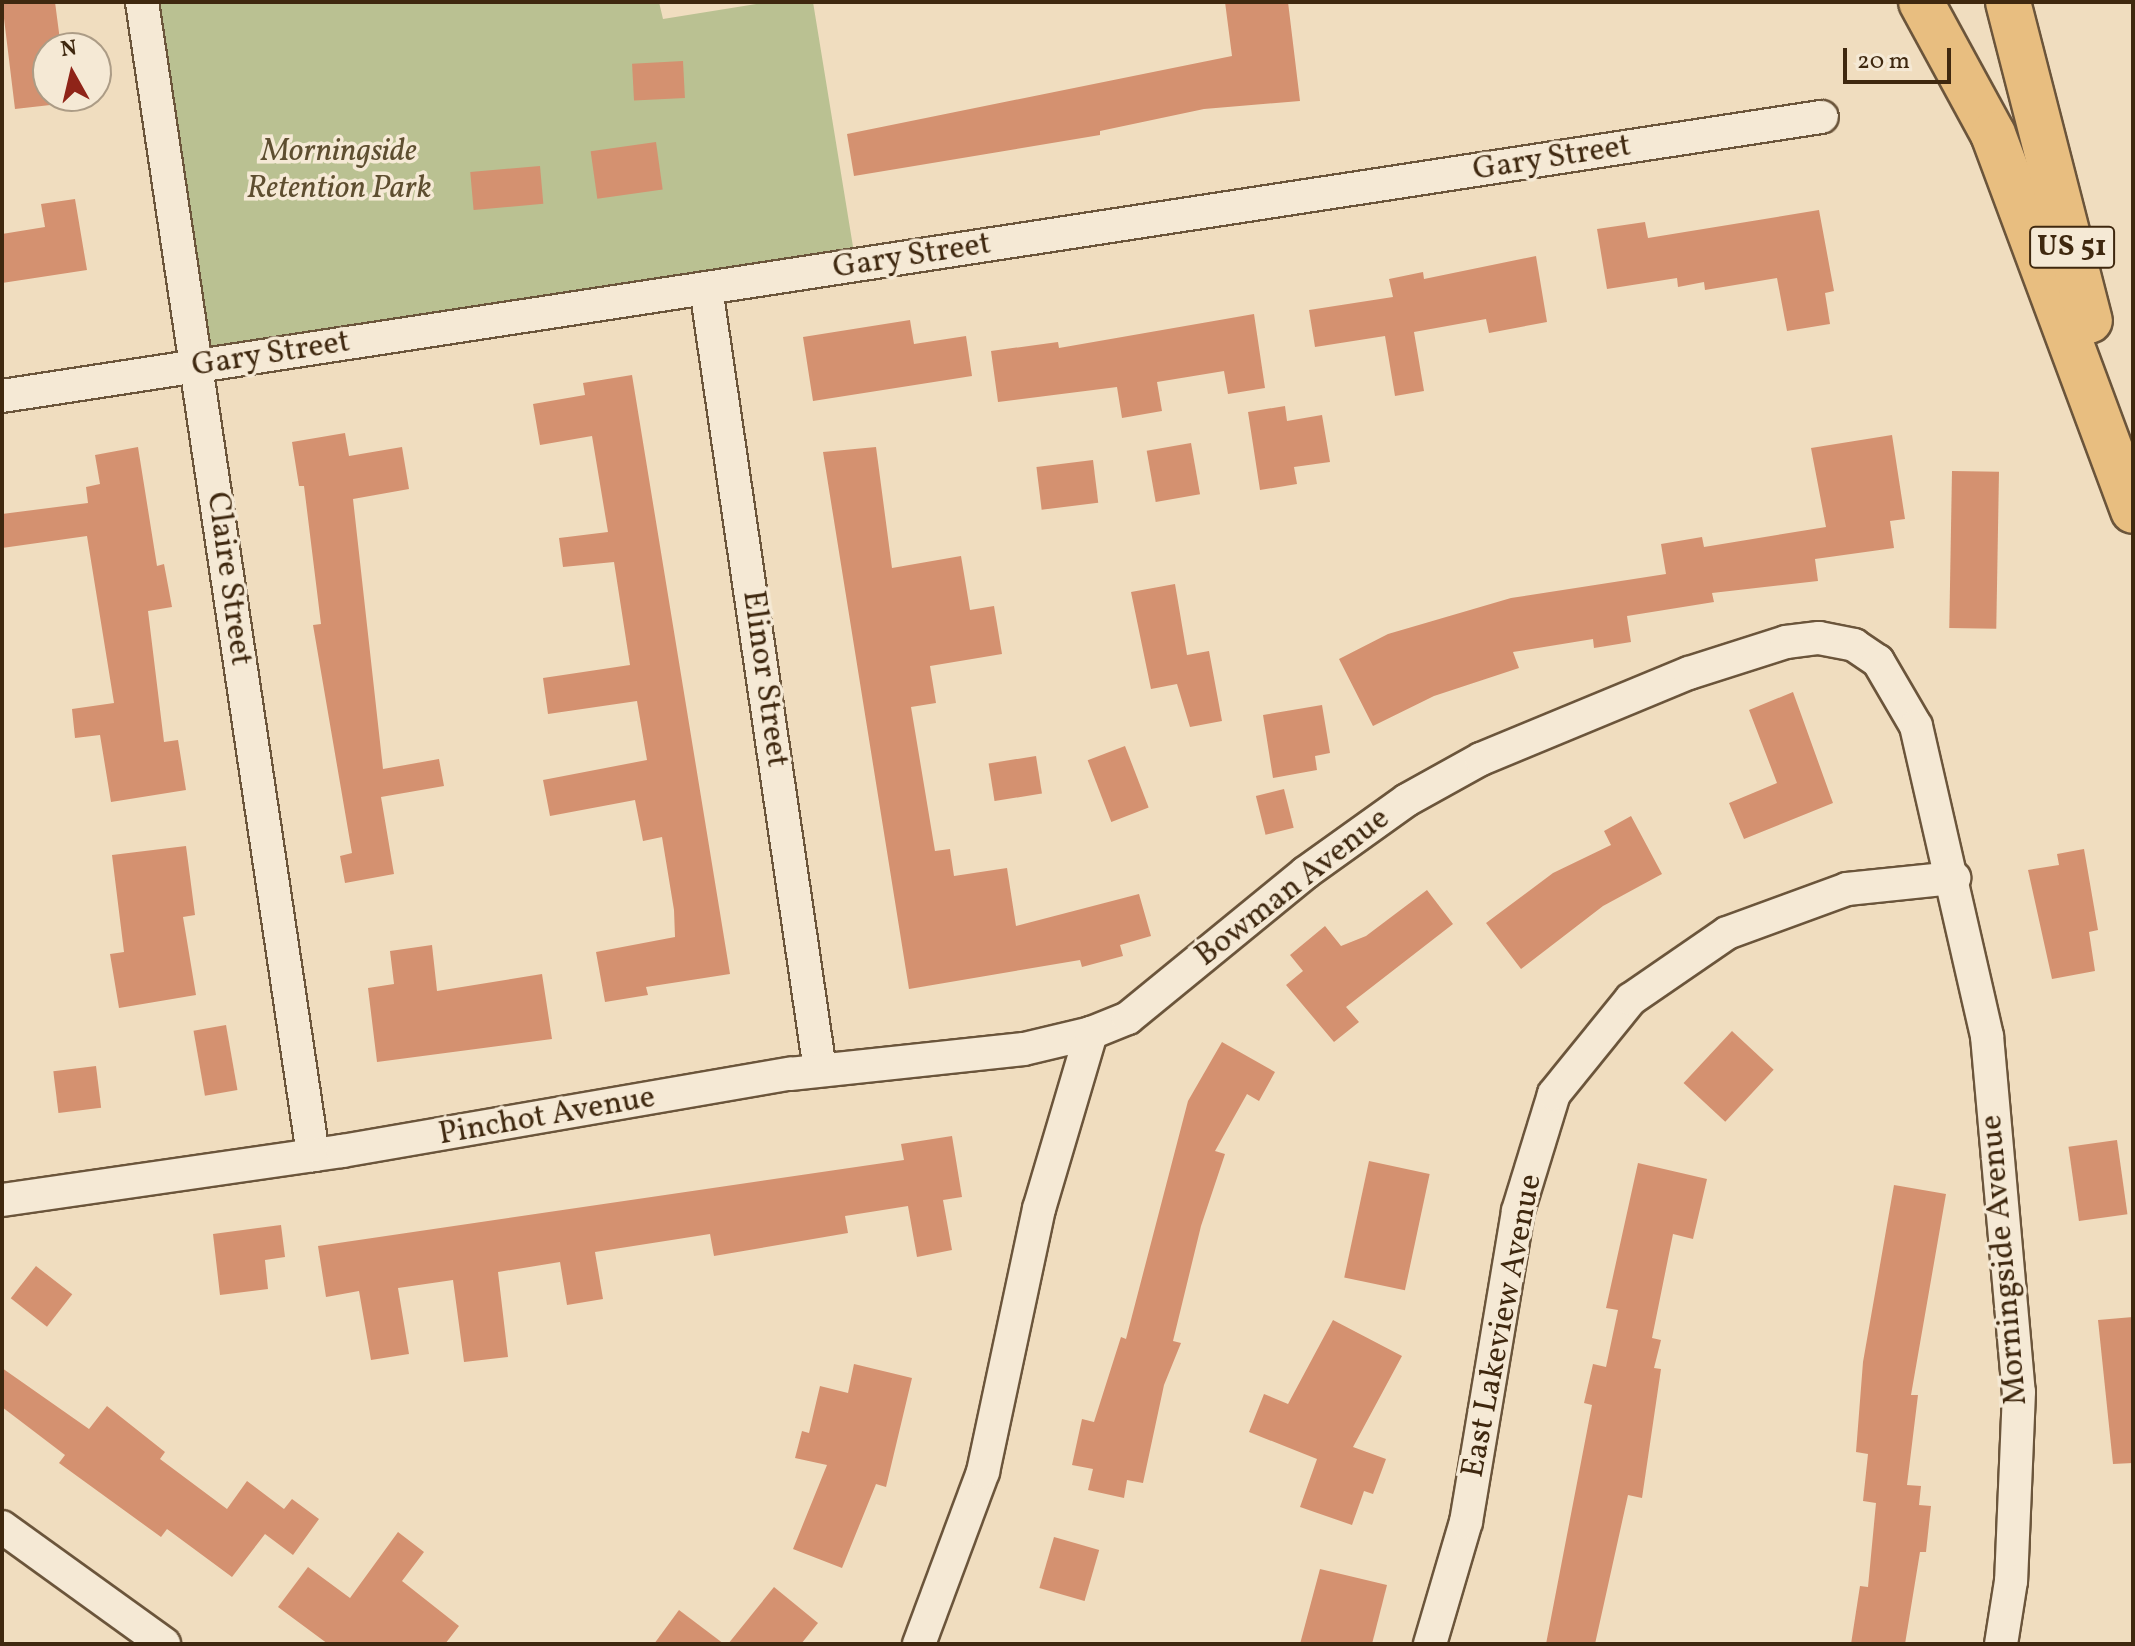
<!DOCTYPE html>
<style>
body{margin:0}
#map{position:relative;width:2135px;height:1646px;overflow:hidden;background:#f0ddbf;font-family:Vollkorn,serif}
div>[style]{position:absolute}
.green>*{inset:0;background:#bac192}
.building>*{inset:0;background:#d49170;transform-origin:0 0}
.roads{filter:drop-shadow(2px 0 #6b553b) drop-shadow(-2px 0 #6b553b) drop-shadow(0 2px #6b553b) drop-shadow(0 -2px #6b553b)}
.minor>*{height:32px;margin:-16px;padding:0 16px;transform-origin:16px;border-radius:16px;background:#f5e9d5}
.primary>*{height:44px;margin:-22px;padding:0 22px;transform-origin:22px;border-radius:22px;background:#e8be80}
span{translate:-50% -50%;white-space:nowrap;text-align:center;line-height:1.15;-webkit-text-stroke:7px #f5e9d5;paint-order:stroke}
.shield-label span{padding:2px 6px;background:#f5e9d5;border:2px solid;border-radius:6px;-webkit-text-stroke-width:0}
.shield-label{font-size:30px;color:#3f280f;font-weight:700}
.park-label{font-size:32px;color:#5e4e30;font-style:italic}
.street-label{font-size:32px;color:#3f280f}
.frame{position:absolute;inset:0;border:4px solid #3f280f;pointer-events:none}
.north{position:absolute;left:32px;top:32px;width:80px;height:80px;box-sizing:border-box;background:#f5e9d5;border:2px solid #ac9c86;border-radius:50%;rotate:352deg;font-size:22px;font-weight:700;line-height:32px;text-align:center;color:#3f280f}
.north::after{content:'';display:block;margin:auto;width:28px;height:36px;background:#8f2418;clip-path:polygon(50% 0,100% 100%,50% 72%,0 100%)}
.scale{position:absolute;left:1843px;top:48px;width:108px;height:36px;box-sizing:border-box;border:4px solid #3f280f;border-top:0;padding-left:10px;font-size:24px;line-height:28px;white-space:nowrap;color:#3f280f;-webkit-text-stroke:6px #f5e9d5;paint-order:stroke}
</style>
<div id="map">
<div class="green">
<i style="clip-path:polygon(142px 2px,659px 2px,663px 19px,768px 2px,813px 2px,856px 265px,196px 366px)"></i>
</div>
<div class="building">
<i style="clip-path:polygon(2px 2px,55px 2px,61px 48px,48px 48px,48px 96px,67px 96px,68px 103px,15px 109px)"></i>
<i style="clip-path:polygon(1225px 2px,1288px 2px,1300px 101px,1204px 109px,1100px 131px,1100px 135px,854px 176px,847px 134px,1232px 56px)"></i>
<i style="left:683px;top:61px;width:37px;height:51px;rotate:87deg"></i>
<i style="left:656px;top:142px;width:48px;height:66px;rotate:82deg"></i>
<i style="left:540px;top:166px;width:38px;height:70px;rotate:85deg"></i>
<i style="clip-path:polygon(75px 199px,87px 270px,2px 283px,2px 234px,45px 227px,41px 204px)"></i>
<i style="clip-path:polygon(1819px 210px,1834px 291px,1825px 293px,1830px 324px,1787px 331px,1777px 278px,1705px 290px,1704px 282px,1678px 287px,1677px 278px,1607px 289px,1597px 229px,1645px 222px,1648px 238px)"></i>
<i style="clip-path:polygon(1536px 256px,1547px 322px,1489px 333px,1486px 319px,1414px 332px,1424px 391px,1395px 396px,1385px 336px,1315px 347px,1309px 310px,1393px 297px,1389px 279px,1423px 272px,1424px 279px)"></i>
<i style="clip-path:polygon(1254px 314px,1265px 388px,1228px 394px,1224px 371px,1157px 382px,1162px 411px,1122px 418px,1117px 387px,998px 402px,991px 351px,1058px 342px,1059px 348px)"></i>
<i style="clip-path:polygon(910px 320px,914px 344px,966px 336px,972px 376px,813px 401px,803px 337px)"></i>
<i style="clip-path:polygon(632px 375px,730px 974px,646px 987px,648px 995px,605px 1002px,596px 952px,675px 937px,674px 910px,662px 837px,643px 841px,635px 800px,550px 816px,543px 780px,647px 760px,637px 701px,548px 714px,543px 678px,630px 665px,614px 562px,563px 567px,559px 538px,608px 532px,592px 436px,540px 445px,533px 404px,585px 395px,583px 383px)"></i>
<i style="clip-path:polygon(1285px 406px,1287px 421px,1322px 415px,1330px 462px,1294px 467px,1297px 484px,1260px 490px,1248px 412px)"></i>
<i style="clip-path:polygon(345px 433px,349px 456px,402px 447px,409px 489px,353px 499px,383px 769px,439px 759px,444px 786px,381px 797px,394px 874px,345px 883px,340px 856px,352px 853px,313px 625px,321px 624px,304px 486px,299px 486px,292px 442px)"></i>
<i style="clip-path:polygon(1892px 435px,1905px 519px,1890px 521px,1894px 548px,1815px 559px,1818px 581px,1712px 593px,1714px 602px,1627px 616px,1631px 642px,1594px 648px,1593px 639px,1513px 652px,1519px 668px,1434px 696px,1373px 726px,1339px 659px,1388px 634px,1511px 598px,1666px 574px,1661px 544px,1702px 537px,1704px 547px,1826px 527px,1811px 448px)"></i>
<i style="left:1191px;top:443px;width:52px;height:45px;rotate:80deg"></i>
<i style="clip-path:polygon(138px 447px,157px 566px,164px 564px,172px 607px,148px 611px,164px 742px,178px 740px,186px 790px,111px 802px,100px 735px,75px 738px,72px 709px,114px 703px,87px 536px,2px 548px,2px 514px,88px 503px,86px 487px,100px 484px,95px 455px)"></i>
<i style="clip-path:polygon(876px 447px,892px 568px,961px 556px,970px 610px,994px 606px,1002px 654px,930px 666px,936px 703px,911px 707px,935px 851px,950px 849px,954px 876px,1007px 868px,1016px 926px,1139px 894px,1151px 936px,1120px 945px,1123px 956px,1082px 967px,1080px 960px,909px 989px,823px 452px)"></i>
<i style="left:1093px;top:460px;width:43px;height:57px;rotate:83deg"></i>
<i style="left:1952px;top:471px;width:47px;height:157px;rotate:1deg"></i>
<i style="clip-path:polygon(1175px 584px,1187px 655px,1209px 651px,1222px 721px,1190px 727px,1177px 684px,1151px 689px,1131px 592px)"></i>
<i style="clip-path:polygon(1793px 692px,1833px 803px,1744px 839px,1729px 803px,1777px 783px,1749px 710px)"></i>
<i style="clip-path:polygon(1322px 705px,1330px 753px,1315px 756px,1317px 770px,1273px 778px,1263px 715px)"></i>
<i style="left:1125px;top:746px;width:66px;height:40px;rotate:69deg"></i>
<i style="left:1036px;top:756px;width:38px;height:48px;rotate:81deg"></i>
<i style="left:1284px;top:789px;width:40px;height:29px;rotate:76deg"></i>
<i style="clip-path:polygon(1631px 816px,1662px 874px,1603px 906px,1521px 969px,1486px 923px,1553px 873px,1611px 845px,1604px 831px)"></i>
<i style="clip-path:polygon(186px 846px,195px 915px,183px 917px,196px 995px,119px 1008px,110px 954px,124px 952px,112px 855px)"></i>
<i style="clip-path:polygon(2084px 849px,2098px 930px,2089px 932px,2095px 971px,2052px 979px,2028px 870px,2059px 865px,2057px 854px)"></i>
<i style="clip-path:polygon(1427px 890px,1453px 924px,1346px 1007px,1359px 1022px,1334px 1042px,1286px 985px,1303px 971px,1290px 955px,1325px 926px,1341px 946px,1366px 936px)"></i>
<i style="clip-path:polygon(432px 945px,437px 991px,542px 974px,552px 1039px,377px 1062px,368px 988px,394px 984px,390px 951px)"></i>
<i style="left:226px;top:1025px;width:66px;height:33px;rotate:80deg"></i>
<i style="left:1732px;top:1031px;width:57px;height:71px;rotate:43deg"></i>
<i style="clip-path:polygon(1222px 1042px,1275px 1072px,1259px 1101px,1247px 1094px,1215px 1151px,1225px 1154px,1201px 1226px,1173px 1341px,1181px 1343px,1164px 1385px,1143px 1483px,1127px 1480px,1124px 1498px,1088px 1490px,1093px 1469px,1072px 1465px,1082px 1419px,1094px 1422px,1121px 1337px,1126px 1339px,1188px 1101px)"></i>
<i style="left:96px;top:1066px;width:42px;height:43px;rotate:83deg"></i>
<i style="clip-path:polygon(952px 1136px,962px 1197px,943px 1200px,952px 1250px,917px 1257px,908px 1206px,845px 1216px,848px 1233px,714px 1256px,710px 1234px,595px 1252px,603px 1299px,567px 1305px,560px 1262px,498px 1272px,508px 1357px,464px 1362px,453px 1280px,398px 1288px,409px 1354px,371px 1360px,359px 1291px,326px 1297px,318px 1246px,904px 1160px,901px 1144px)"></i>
<i style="left:2117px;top:1140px;width:75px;height:49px;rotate:82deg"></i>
<i style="left:1369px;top:1161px;width:62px;height:119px;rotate:12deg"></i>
<i style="clip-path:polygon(1638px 1163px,1707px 1179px,1693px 1239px,1673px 1234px,1652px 1338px,1661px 1340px,1654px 1368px,1661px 1369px,1642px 1498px,1628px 1495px,1595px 1644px,1546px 1644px,1592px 1405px,1584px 1403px,1593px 1364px,1606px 1367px,1618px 1310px,1606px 1308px)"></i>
<i style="clip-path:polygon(1894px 1185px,1946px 1194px,1911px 1395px,1918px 1395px,1907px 1485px,1921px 1486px,1919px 1505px,1931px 1506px,1926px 1552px,1920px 1552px,1905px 1644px,1851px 1644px,1860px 1586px,1868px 1587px,1876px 1503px,1863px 1501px,1868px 1454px,1856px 1452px,1863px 1362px)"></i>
<i style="clip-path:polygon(281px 1225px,285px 1257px,265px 1260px,268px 1289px,220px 1295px,213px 1234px)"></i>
<i style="left:36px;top:1266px;width:46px;height:41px;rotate:38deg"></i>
<i style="clip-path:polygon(2133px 1317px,2133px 1463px,2113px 1464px,2098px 1320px)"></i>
<i style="clip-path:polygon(1333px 1320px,1402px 1356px,1353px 1447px,1386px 1459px,1373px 1494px,1364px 1491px,1352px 1525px,1300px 1507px,1317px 1459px,1249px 1432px,1264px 1394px,1288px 1404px)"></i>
<i style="clip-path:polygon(854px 1364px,912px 1378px,886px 1487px,876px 1484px,842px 1568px,793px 1549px,827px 1465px,795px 1458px,802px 1431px,809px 1433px,820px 1386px,848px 1393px)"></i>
<i style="clip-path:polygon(2px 1368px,89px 1429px,107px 1406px,165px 1452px,160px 1459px,227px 1509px,247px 1481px,284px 1509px,292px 1499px,319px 1519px,293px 1555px,265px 1534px,232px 1577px,167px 1529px,161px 1537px,59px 1463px,65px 1455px,2px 1407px)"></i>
<i style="clip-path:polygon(398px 1532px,424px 1552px,402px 1581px,459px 1626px,445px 1644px,328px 1644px,278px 1607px,308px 1567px,350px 1598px)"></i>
<i style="left:1054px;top:1537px;width:47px;height:53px;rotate:16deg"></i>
<i style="clip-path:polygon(1320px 1569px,1387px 1585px,1372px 1644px,1300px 1644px)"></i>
<i style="clip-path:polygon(774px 1587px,818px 1623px,801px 1644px,728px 1644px)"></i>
<i style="clip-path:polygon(679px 1610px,724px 1644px,654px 1644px)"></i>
</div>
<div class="roads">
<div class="minor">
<i style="left:142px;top:2px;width:1166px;rotate:81.56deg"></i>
<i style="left:706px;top:288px;width:790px;rotate:81.71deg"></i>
<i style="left:2px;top:396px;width:1841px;rotate:-8.72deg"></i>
<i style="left:2px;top:1200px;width:344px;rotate:-8.2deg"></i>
<i style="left:342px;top:1151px;width:455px;rotate:-9.8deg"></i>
<i style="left:790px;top:1074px;width:235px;rotate:-6.1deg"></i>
<i style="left:1024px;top:1049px;width:69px;rotate:-13.4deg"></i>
<i style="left:2px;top:1527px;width:200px;rotate:35.8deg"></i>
<i style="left:919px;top:1644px;width:184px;rotate:-69.6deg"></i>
<i style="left:983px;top:1472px;width:269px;rotate:-78deg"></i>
<i style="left:1039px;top:1209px;width:184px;rotate:-73.5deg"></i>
<i style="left:1091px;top:1033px;width:40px;rotate:-22deg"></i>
<i style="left:1128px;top:1018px;width:229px;rotate:-39.3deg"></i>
<i style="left:1305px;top:873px;width:125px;rotate:-35.6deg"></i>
<i style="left:1407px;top:800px;width:85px;rotate:-29deg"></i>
<i style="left:1481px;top:759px;width:225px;rotate:-22.5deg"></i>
<i style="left:1689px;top:673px;width:102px;rotate:-17.7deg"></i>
<i style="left:1786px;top:642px;width:33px;rotate:-7deg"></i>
<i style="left:1819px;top:638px;width:36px;rotate:11deg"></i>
<i style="left:1854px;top:645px;width:29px;rotate:34deg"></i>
<i style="left:1878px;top:661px;width:75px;rotate:59.7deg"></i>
<i style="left:1916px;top:726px;width:318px;rotate:77.1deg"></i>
<i style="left:1987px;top:1036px;width:357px;rotate:84.9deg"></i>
<i style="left:2019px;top:1392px;width:189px;rotate:92.4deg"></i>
<i style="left:2011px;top:1581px;width:64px;rotate:99deg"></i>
<i style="left:1430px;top:1644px;width:127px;rotate:-73.6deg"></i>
<i style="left:1466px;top:1522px;width:315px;rotate:-80.5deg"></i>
<i style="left:1518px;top:1211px;width:122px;rotate:-72.9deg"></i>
<i style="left:1554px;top:1094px;width:122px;rotate:-51deg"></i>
<i style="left:1631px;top:999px;width:116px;rotate:-34.5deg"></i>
<i style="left:1727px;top:933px;width:128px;rotate:-20.1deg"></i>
<i style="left:1847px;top:889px;width:108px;rotate:-5.9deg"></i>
</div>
<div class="primary">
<i style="left:1921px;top:2px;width:150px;rotate:61.4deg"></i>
<i style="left:1993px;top:134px;width:402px;rotate:69.6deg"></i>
<i style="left:2008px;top:2px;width:329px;rotate:75.6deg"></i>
</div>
</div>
<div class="shield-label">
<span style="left:2072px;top:247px">US 51</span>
</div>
<div class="park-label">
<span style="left:339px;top:171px">Morningside<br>Retention Park</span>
</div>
<div class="street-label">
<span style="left:1552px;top:159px;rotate:-9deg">Gary Street</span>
<span style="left:912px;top:257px;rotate:-9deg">Gary Street</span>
<span style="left:271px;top:355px;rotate:-9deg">Gary Street</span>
<span style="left:228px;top:579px;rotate:82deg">Claire Street</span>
<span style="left:764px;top:679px;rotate:82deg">Elinor Street</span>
<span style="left:1293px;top:888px;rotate:-38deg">Bowman Avenue</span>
<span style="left:547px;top:1117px;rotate:-10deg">Pinchot Avenue</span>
<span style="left:2005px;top:1260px;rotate:-95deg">Morningside Avenue</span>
<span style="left:1503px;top:1326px;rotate:-79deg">East Lakeview Avenue</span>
</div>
<div class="frame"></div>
<div class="north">N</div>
<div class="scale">20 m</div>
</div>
